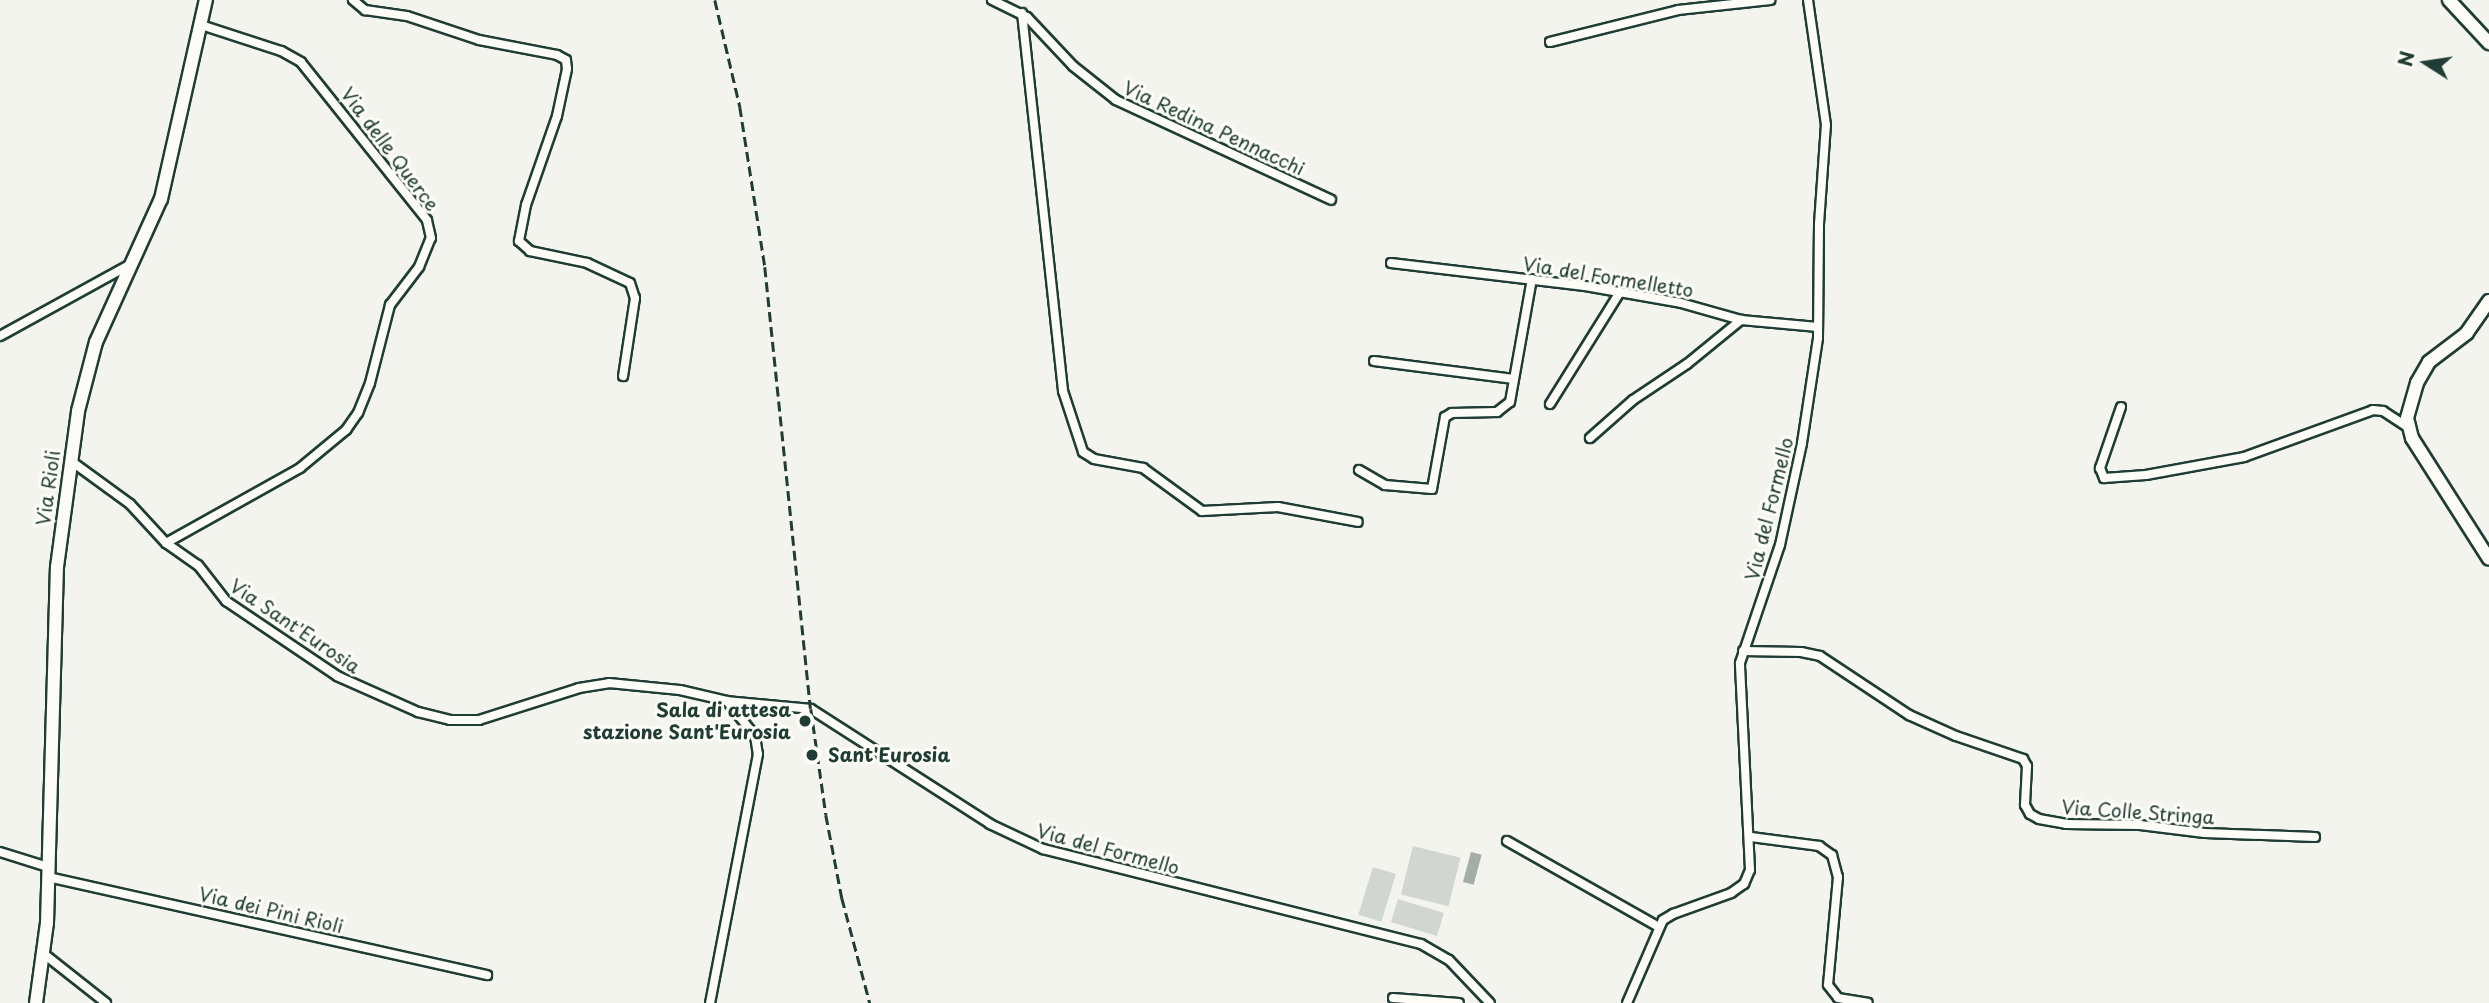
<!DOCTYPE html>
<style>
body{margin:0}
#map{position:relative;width:2489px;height:1003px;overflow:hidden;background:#f4f4ef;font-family:"Playpen Sans",sans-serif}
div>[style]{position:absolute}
.green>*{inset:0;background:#d1d6d1;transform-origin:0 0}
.water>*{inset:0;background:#a3aea7;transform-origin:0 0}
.roads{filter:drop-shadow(2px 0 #1f3d34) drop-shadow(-2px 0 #1f3d34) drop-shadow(0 2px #1f3d34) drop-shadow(0 -2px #1f3d34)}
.street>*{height:8px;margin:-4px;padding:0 4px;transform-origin:4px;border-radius:4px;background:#fdfcf7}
.secondary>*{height:12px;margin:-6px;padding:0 6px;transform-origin:6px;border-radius:6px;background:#fdfcf7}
.rail>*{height:2.5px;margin-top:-1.25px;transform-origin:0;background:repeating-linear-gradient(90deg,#1f3d34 0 10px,transparent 0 15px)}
.dots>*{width:19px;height:19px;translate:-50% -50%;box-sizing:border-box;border:4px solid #fdfcf7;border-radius:50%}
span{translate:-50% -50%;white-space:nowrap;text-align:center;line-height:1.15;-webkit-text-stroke:6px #fdfcf7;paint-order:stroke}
.street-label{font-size:19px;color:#1f3d34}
.poi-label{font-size:19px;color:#1f3d34;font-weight:700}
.right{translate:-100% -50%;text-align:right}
.left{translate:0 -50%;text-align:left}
.north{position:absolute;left:2391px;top:28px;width:70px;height:70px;-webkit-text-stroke:5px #fdfcf7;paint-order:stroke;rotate:282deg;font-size:19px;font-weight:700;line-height:28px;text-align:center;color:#1f3d34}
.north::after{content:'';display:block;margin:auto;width:24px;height:32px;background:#1f3d34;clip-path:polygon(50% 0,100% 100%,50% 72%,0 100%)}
</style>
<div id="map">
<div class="green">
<i style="left:1413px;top:846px;width:49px;height:50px;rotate:14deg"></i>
<i style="left:1373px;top:867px;width:24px;height:50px;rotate:17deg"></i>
<i style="left:1398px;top:899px;width:48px;height:24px;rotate:17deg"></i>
</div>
<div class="water">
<i style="left:1471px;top:852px;width:11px;height:31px;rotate:15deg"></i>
</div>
<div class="roads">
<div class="street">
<i style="left:353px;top:0;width:16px;rotate:40deg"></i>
<i style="left:365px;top:10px;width:42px;rotate:8.1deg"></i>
<i style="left:407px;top:16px;width:76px;rotate:18.4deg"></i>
<i style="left:479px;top:40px;width:79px;rotate:10.9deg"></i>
<i style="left:557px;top:55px;width:10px;rotate:29deg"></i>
<i style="left:566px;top:60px;width:9px;rotate:84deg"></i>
<i style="left:567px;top:69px;width:48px;rotate:102deg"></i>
<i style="left:557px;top:116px;width:94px;rotate:109.2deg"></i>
<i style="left:526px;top:205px;width:37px;rotate:101deg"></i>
<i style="left:519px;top:241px;width:15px;rotate:42deg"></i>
<i style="left:530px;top:251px;width:58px;rotate:11.9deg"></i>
<i style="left:587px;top:263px;width:47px;rotate:24.9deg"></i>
<i style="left:630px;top:283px;width:16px;rotate:72deg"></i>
<i style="left:635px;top:298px;width:79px;rotate:98.7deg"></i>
<i style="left:992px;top:0;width:39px;rotate:26deg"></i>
<i style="left:1027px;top:17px;width:67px;rotate:46.8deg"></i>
<i style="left:1073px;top:66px;width:55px;rotate:38.3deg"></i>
<i style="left:1116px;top:100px;width:237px;rotate:24.9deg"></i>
<i style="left:1022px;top:13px;width:380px;rotate:83.8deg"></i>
<i style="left:1063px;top:391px;width:64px;rotate:71.8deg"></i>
<i style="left:1083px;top:452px;width:13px;rotate:32deg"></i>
<i style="left:1094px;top:459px;width:50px;rotate:10.4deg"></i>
<i style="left:1143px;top:468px;width:73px;rotate:36.1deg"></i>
<i style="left:1202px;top:511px;width:76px;rotate:-3deg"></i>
<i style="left:1278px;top:507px;width:81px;rotate:10.6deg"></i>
<i style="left:1550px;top:42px;width:132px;rotate:-14deg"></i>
<i style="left:1678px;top:10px;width:93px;rotate:-6.2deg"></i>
<i style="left:1391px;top:263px;width:195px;rotate:6.8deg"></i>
<i style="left:1585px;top:286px;width:97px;rotate:10deg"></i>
<i style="left:1681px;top:303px;width:62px;rotate:15.8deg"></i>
<i style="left:1741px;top:320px;width:77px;rotate:5.2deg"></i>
<i style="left:0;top:336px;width:147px;rotate:-28.8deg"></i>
<i style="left:1374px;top:361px;width:141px;rotate:7.3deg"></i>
<i style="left:1550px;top:404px;width:132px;rotate:-58deg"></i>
<i style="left:2121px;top:407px;width:65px;rotate:109deg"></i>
<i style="left:2100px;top:468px;width:11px;rotate:68deg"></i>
<i style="left:2104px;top:478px;width:42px;rotate:-4.1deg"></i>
<i style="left:2146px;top:475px;width:100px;rotate:-10.4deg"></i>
<i style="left:2244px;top:457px;width:137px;rotate:-20deg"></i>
<i style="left:2373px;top:410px;width:10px;rotate:6deg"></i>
<i style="left:2383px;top:411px;width:30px;rotate:33deg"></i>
<i style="left:1590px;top:438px;width:57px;rotate:-41.5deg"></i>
<i style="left:1633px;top:400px;width:65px;rotate:-33.7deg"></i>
<i style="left:1687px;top:364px;width:70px;rotate:-39.2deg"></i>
<i style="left:71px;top:461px;width:73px;rotate:36.1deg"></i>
<i style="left:130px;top:504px;width:53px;rotate:47.3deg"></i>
<i style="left:166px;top:543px;width:39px;rotate:35deg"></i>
<i style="left:198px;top:565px;width:46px;rotate:52.1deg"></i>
<i style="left:226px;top:601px;width:134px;rotate:34deg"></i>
<i style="left:337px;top:676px;width:89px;rotate:24deg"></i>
<i style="left:418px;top:712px;width:33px;rotate:14deg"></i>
<i style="left:450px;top:720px;width:29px"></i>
<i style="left:479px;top:720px;width:105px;rotate:-17.7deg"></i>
<i style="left:579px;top:688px;width:30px;rotate:-9deg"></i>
<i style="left:609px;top:683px;width:71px;rotate:5.6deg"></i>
<i style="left:680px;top:690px;width:48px;rotate:13.2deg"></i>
<i style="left:727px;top:701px;width:45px;rotate:51.3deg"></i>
<i style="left:755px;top:736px;width:18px;rotate:81deg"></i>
<i style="left:758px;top:754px;width:254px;rotate:100.9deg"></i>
<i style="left:1359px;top:470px;width:30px;rotate:30deg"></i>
<i style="left:1385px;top:485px;width:47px;rotate:4.9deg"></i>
<i style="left:1432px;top:489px;width:73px;rotate:-79.8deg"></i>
<i style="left:1445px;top:417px;width:8px;rotate:-30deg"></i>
<i style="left:1452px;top:413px;width:45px;rotate:-1.3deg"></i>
<i style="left:1497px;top:412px;width:16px;rotate:-38deg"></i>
<i style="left:1510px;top:402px;width:125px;rotate:-79.9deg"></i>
<i style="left:166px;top:543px;width:154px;rotate:-29.2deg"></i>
<i style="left:300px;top:468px;width:60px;rotate:-39.6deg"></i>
<i style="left:346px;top:430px;width:21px;rotate:-55deg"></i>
<i style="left:358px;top:413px;width:32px;rotate:-68deg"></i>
<i style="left:370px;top:383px;width:81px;rotate:-75.6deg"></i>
<i style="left:390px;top:305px;width:48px;rotate:-52.7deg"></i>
<i style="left:419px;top:267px;width:31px;rotate:-68deg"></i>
<i style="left:431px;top:238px;width:18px;rotate:-103deg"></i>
<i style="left:427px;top:220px;width:202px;rotate:-128.6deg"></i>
<i style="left:301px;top:62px;width:23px;rotate:-151deg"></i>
<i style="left:281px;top:51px;width:84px;rotate:-162deg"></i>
<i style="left:1743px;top:651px;width:58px;rotate:1deg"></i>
<i style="left:1801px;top:652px;width:19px;rotate:12deg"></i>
<i style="left:1820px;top:656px;width:107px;rotate:33.5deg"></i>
<i style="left:1909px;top:715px;width:51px;rotate:24.1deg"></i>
<i style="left:1956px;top:736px;width:71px;rotate:18.9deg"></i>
<i style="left:2023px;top:759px;width:8px;rotate:60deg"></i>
<i style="left:2027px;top:766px;width:39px;rotate:93deg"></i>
<i style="left:2025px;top:805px;width:10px;rotate:61deg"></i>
<i style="left:2030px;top:814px;width:10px;rotate:29deg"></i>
<i style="left:2039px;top:819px;width:27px;rotate:10deg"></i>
<i style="left:2066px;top:824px;width:74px;rotate:0.8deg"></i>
<i style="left:2140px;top:825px;width:65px;rotate:7deg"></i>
<i style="left:2205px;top:833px;width:110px;rotate:2.1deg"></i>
<i style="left:727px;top:701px;width:84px;rotate:5.4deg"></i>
<i style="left:811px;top:709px;width:213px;rotate:32.7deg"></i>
<i style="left:990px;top:824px;width:59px;rotate:25.3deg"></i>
<i style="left:1043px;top:849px;width:390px;rotate:14.1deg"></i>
<i style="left:1421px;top:944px;width:32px;rotate:30deg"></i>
<i style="left:1449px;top:960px;width:59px;rotate:46.4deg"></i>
<i style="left:1751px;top:837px;width:69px;rotate:7.5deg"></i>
<i style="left:1819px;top:846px;width:16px;rotate:35deg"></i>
<i style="left:1832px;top:855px;width:23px;rotate:75deg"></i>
<i style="left:1838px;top:877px;width:108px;rotate:95.3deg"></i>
<i style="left:1828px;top:985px;width:16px;rotate:52deg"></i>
<i style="left:1838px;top:998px;width:30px;rotate:9deg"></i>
<i style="left:1507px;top:841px;width:175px;rotate:29.5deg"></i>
<i style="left:0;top:852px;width:50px;rotate:17.4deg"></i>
<i style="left:48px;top:877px;width:450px;rotate:12.6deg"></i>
<i style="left:44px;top:954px;width:79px;rotate:38.3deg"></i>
<i style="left:1393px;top:998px;width:66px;rotate:4.3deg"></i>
<i style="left:1627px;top:1003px;width:90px;rotate:-66.6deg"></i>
<i style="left:1663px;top:920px;width:12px;rotate:-31deg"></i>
<i style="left:1673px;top:914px;width:62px;rotate:-19.9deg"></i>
<i style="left:1731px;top:893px;width:16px;rotate:-35deg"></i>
<i style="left:1744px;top:884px;width:15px;rotate:-67deg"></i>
<i style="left:1750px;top:870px;width:207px;rotate:-92.8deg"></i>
<i style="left:1740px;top:663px;width:125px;rotate:-71.3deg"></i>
<i style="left:1780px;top:545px;width:104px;rotate:-77.8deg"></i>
<i style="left:1802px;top:443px;width:106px;rotate:-81.3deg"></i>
<i style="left:1818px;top:338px;width:114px;rotate:-89.5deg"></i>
<i style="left:1819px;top:224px;width:99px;rotate:-86deg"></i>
<i style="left:1826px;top:125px;width:126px;rotate:-98.2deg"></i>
</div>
<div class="secondary">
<i style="left:2449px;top:0;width:59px;rotate:47.1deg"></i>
<i style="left:2489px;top:301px;width:39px;rotate:125deg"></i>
<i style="left:2467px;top:333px;width:48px;rotate:142.7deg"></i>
<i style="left:2429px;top:362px;width:24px;rotate:120deg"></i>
<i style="left:2417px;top:383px;width:36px;rotate:106deg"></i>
<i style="left:2407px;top:418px;width:21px;rotate:76deg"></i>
<i style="left:2412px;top:438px;width:143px;rotate:57.5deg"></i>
<i style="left:36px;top:1003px;width:81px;rotate:-82.2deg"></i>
<i style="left:47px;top:923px;width:356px;rotate:-88.4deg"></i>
<i style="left:57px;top:567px;width:157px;rotate:-82.3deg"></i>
<i style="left:78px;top:411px;width:71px;rotate:-75.4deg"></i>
<i style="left:96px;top:342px;width:157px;rotate:-65.6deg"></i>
<i style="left:161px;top:199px;width:204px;rotate:-77.3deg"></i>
</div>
</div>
<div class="rail">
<i style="left:715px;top:0;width:110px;rotate:76.8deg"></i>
<i style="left:740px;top:107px;width:162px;rotate:81.1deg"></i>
<i style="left:765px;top:267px;width:444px;rotate:84.1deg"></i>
<i style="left:811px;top:709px;width:107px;rotate:81.9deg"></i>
<i style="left:826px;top:815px;width:85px;rotate:79.1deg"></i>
<i style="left:842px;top:898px;width:109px;rotate:75.1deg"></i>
</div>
<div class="dots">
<i style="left:805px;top:721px;background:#1f3d34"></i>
<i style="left:812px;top:755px;background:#1f3d34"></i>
</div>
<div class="street-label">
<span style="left:1214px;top:128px;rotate:25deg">Via Redina Pennacchi</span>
<span style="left:390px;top:149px;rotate:53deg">Via delle Querce</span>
<span style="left:1608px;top:277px;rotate:9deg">Via del Formelletto</span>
<span style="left:48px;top:488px;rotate:-82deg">Via Rioli</span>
<span style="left:1769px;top:509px;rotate:-76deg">Via del Formello</span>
<span style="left:295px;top:626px;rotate:34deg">Via Sant'Eurosia</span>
<span style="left:2138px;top:812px;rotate:4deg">Via Colle Stringa</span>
<span style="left:1108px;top:849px;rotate:15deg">Via del Formello</span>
<span style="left:271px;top:910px;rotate:13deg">Via dei Pini Rioli</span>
</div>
<div class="poi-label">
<span class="right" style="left:791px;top:721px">Sala di attesa<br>stazione Sant'Eurosia</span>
<span class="left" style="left:828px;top:755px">Sant'Eurosia</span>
</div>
<div class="north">N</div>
</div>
